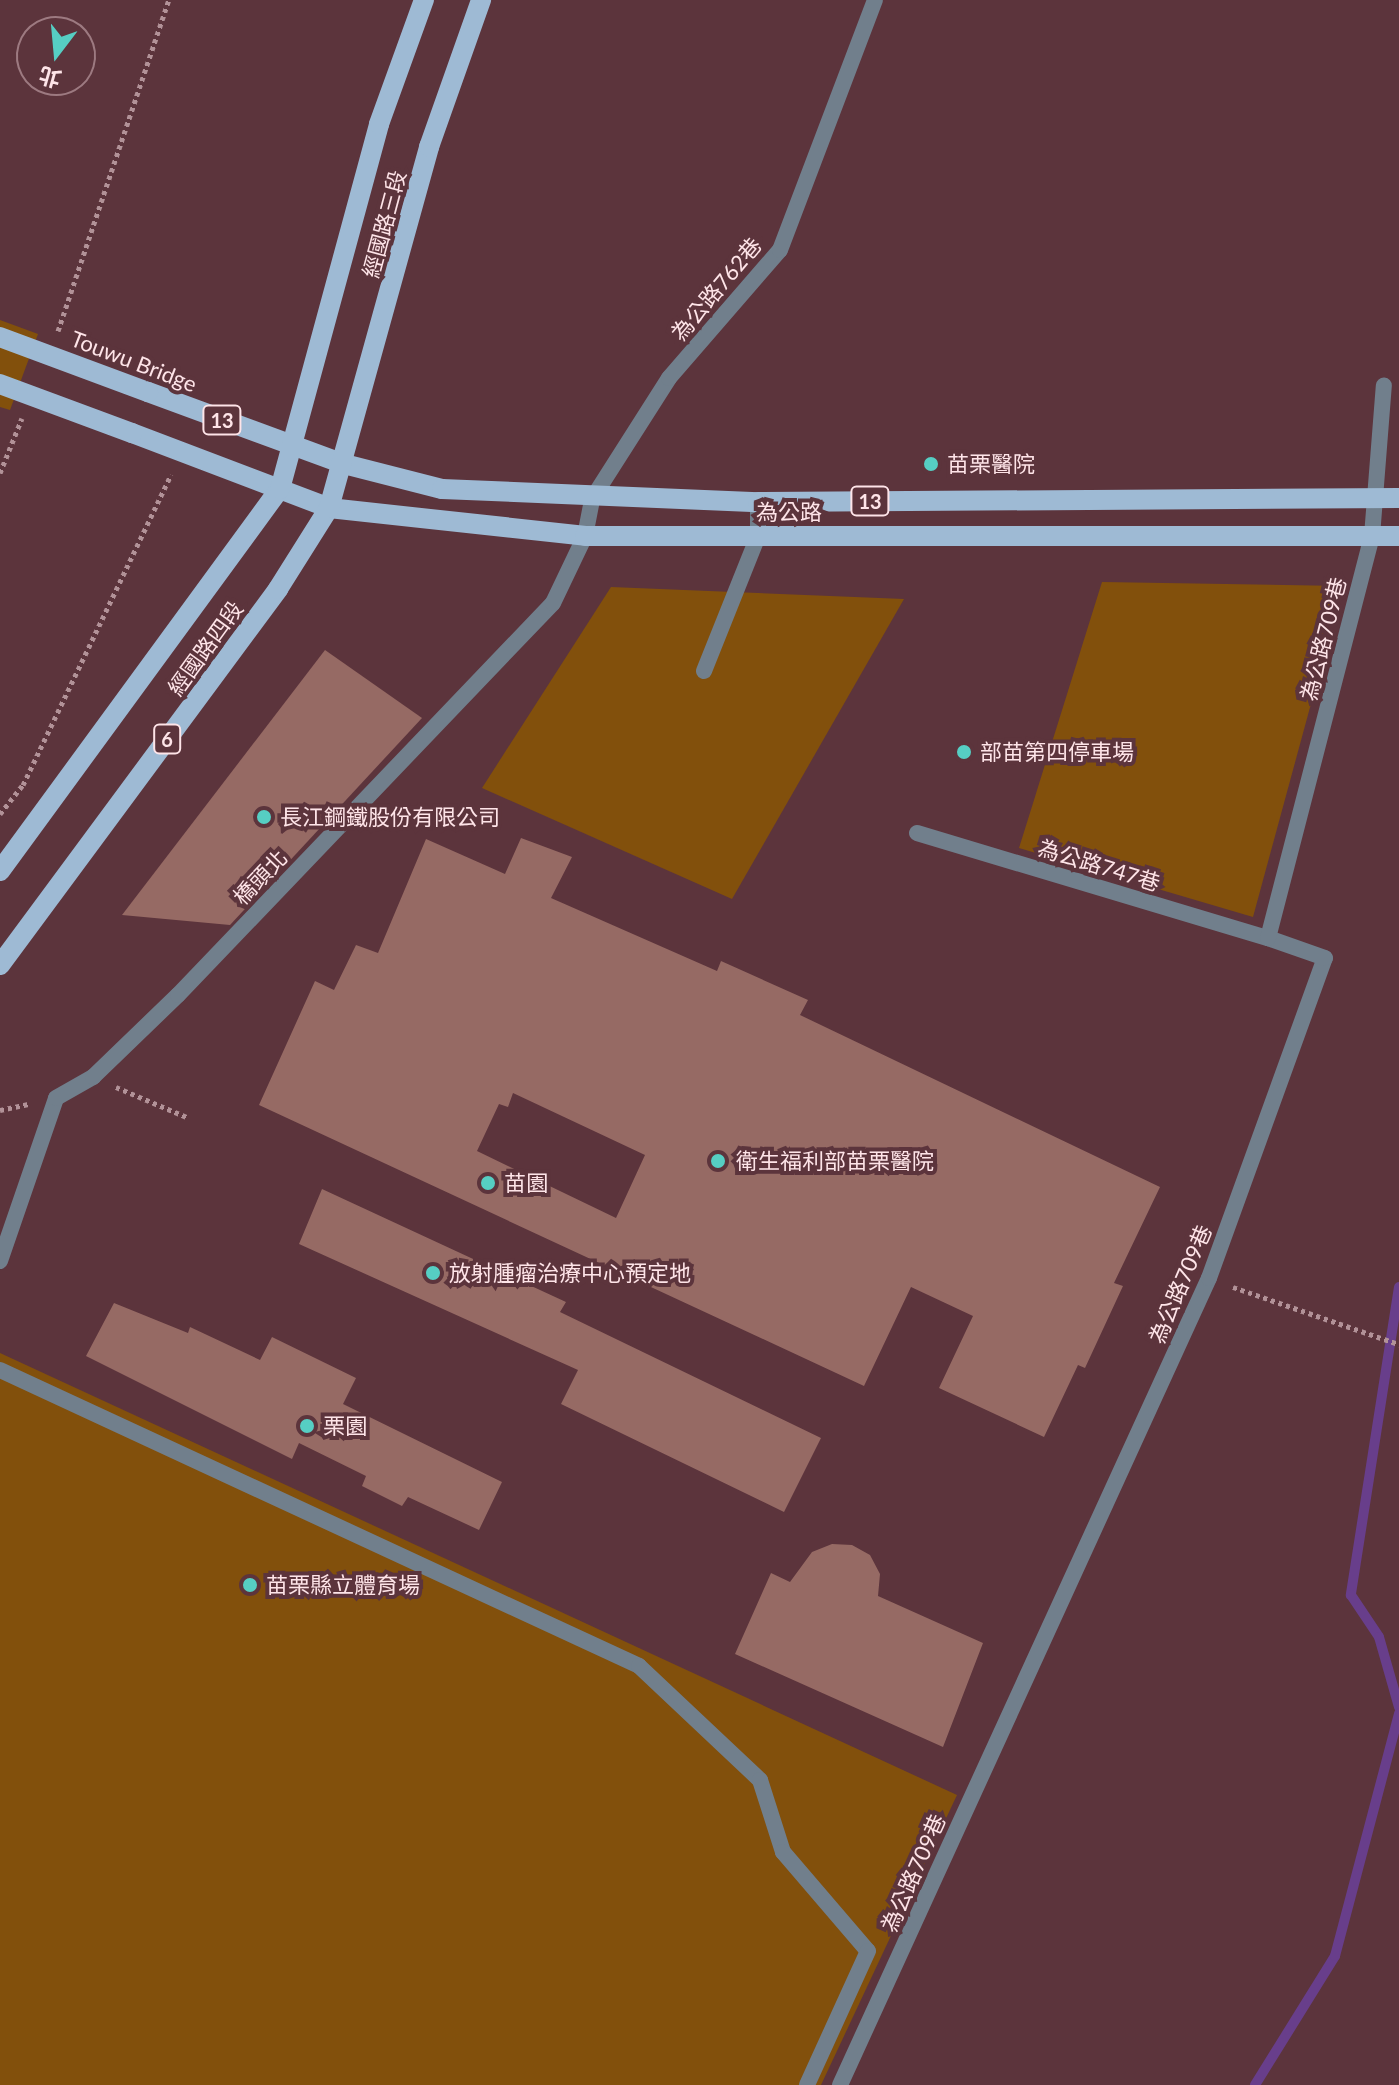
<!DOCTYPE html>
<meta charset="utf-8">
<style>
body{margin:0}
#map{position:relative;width:1399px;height:2085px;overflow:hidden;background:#5c343c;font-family:Lato,"Noto Sans TC",sans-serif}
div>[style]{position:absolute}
.green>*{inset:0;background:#82500c}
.stream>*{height:10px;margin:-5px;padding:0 5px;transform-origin:5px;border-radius:5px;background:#683e8b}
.building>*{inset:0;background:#966a64}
.path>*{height:5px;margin-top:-2.5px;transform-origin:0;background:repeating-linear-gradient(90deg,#b29298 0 4px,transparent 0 8px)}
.service>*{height:16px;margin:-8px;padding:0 8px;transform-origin:8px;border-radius:8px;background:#717f8c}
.minor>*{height:16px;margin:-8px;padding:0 8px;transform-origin:8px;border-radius:8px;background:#717f8c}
.primary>*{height:20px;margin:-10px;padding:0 10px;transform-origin:10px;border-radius:10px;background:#9ebad4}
.primary-bridge>*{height:20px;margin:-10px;padding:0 10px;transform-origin:10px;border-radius:10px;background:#9ebad4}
.dots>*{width:22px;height:22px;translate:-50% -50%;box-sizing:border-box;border:4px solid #5c343c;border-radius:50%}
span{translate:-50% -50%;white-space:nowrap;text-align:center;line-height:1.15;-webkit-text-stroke:8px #5c343c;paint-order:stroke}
.shield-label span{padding:2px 6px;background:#5c343c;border:2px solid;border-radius:6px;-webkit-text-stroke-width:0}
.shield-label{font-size:20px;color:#fee4e8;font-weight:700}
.street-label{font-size:22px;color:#fee4e8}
.poi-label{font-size:22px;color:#fee4e8}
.left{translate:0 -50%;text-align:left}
.north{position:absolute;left:16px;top:16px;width:80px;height:80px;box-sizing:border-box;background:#5c343c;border:2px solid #9d7a81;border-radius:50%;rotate:196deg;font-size:22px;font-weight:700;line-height:32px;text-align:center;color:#fee4e8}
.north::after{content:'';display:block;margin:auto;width:28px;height:36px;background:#56cec3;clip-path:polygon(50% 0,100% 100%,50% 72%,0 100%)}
</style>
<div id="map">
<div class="green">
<i style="clip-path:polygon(0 320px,38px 334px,10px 410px,0 407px)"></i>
<i style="clip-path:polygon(1102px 582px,1343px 586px,1253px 917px,1019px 848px)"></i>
<i style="clip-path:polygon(611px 587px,904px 599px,732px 899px,482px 788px)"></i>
<i style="clip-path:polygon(0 1353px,957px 1795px,821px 2085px,0 2085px)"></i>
</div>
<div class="stream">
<i style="left:1399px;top:1287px;width:312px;rotate:98.9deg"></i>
<i style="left:1351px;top:1595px;width:50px;rotate:56.3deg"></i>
<i style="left:1379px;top:1637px;width:73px;rotate:74.1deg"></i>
<i style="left:1255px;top:2085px;width:152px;rotate:-58.2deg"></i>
<i style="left:1335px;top:1956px;width:251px;rotate:-75.2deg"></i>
</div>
<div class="building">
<i style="clip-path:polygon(325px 650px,422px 718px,230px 925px,122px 915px)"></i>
<i style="clip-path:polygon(evenodd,521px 838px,572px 857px,551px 898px,717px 971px,721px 961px,808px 1000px,800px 1015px,1160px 1187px,1114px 1283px,1123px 1286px,1085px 1368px,1078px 1365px,1044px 1437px,939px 1388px,973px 1316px,911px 1287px,864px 1386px,259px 1105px,315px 981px,334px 990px,356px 945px,378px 953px,426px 839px,505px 874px,521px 838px,513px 1093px,645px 1155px,616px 1218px,477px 1151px,499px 1104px,508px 1107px,513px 1093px)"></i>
<i style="clip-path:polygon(322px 1189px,566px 1302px,560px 1312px,821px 1438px,784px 1512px,561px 1404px,578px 1370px,299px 1244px)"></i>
<i style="clip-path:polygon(114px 1303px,188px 1333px,190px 1327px,260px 1360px,272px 1337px,356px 1378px,343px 1404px,502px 1482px,479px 1530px,408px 1497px,402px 1506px,362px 1486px,366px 1476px,299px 1443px,292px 1459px,86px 1356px)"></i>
<i style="clip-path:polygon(832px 1544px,852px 1545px,870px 1555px,880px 1574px,878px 1596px,983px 1643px,943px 1747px,735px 1654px,771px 1573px,790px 1582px,812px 1552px)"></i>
</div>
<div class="path">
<i style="left:58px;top:331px;width:349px;rotate:-71.5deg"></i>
<i style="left:0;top:473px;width:59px;rotate:-68.2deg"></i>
<i style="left:0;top:814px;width:37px;rotate:-52deg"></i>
<i style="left:23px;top:785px;width:344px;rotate:-64.5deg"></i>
<i style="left:116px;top:1087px;width:79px;rotate:23deg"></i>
<i style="left:0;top:1110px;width:29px;rotate:-12deg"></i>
<i style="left:1233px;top:1287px;width:176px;rotate:19deg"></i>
</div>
<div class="service">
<i style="left:917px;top:833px;width:366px;rotate:16.7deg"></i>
<i style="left:0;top:1261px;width:172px;rotate:-71deg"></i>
<i style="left:56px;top:1098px;width:43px;rotate:-29.6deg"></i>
<i style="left:93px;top:1077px;width:118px;rotate:-44deg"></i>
<i style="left:178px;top:995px;width:542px;rotate:-46.27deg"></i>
<i style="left:553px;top:603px;width:74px;rotate:-64.5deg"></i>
<i style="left:585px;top:536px;width:38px;rotate:-79deg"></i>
<i style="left:592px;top:499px;width:143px;rotate:-57.5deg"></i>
<i style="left:669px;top:378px;width:169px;rotate:-49.1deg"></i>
<i style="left:780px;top:250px;width:267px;rotate:-69.2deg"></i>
<i style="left:0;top:1370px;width:704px;rotate:24.85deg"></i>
<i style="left:639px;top:1666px;width:166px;rotate:43.3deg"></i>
<i style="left:760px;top:1780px;width:76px;rotate:72.3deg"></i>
<i style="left:783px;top:1852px;width:130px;rotate:49.4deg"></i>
<i style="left:868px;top:1951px;width:147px;rotate:114.5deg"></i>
<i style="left:840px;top:2085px;width:887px;rotate:-65.43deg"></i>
<i style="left:1209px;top:1278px;width:340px;rotate:-70.1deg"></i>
<i style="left:1325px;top:958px;width:60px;rotate:-160.7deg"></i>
<i style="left:1268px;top:938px;width:415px;rotate:-75.5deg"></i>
<i style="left:1372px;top:536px;width:151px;rotate:-85.5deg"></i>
</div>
<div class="minor">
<i style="left:704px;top:671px;width:145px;rotate:-68.2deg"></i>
<i style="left:758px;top:536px;width:34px;rotate:-90deg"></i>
</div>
<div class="primary">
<i style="left:148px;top:392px;width:209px;rotate:20.2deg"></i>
<i style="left:344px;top:464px;width:101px;rotate:14.3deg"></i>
<i style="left:442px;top:489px;width:316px;rotate:2.4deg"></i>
<i style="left:758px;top:502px;width:641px;rotate:-0.36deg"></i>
<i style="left:132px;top:433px;width:211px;rotate:20.8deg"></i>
<i style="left:329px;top:508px;width:258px;rotate:6.2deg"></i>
<i style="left:585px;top:536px;width:814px"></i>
<i style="left:0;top:871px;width:474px;rotate:-53.8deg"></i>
<i style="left:280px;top:489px;width:378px;rotate:-74.8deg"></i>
<i style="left:379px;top:124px;width:132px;rotate:-70.1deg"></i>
<i style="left:0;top:965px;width:468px;rotate:-53.5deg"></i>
<i style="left:278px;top:589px;width:96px;rotate:-57.8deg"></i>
<i style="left:329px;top:508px;width:375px;rotate:-74.5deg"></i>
<i style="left:429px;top:147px;width:156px;rotate:-70.5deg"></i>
</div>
<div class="primary-bridge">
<i style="left:0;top:337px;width:158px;rotate:20.4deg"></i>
<i style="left:0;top:384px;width:141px;rotate:20.4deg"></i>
</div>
<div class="dots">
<i style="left:931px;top:464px;background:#56cec3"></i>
<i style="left:964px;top:752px;background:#56cec3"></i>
<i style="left:264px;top:817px;background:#56cec3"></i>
<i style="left:718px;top:1161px;background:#56cec3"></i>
<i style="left:488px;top:1183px;background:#56cec3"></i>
<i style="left:433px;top:1273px;background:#56cec3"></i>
<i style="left:307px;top:1426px;background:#56cec3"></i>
<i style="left:250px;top:1585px;background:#56cec3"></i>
</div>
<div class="shield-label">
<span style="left:222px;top:420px">13</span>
<span style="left:870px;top:501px">13</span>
<span style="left:167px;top:739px">6</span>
</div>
<div class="street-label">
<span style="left:384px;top:224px;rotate:-75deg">經國路三段</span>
<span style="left:716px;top:289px;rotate:-50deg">為公路762巷</span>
<span style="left:134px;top:361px;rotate:21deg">Touwu Bridge</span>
<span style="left:789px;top:512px">為公路</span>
<span style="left:1323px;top:639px;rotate:-76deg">為公路709巷</span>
<span style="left:205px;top:648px;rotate:-54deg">經國路四段</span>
<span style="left:1099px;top:865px;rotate:17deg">為公路747巷</span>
<span style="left:260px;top:877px;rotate:-46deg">橋頭北</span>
<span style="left:1180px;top:1284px;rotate:-67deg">為公路709巷</span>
<span style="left:913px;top:1873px;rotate:-66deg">為公路709巷</span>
</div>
<div class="poi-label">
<span class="left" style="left:947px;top:464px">苗栗醫院</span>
<span class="left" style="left:980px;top:752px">部苗第四停車場</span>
<span class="left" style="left:280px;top:817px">長江鋼鐵股份有限公司</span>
<span class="left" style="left:736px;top:1161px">衛生福利部苗栗醫院</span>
<span class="left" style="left:504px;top:1183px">苗園</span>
<span class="left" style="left:449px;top:1273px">放射腫瘤治療中心預定地</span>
<span class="left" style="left:323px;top:1426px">栗園</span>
<span class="left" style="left:266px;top:1585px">苗栗縣立體育場</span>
</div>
<div class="north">北</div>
</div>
